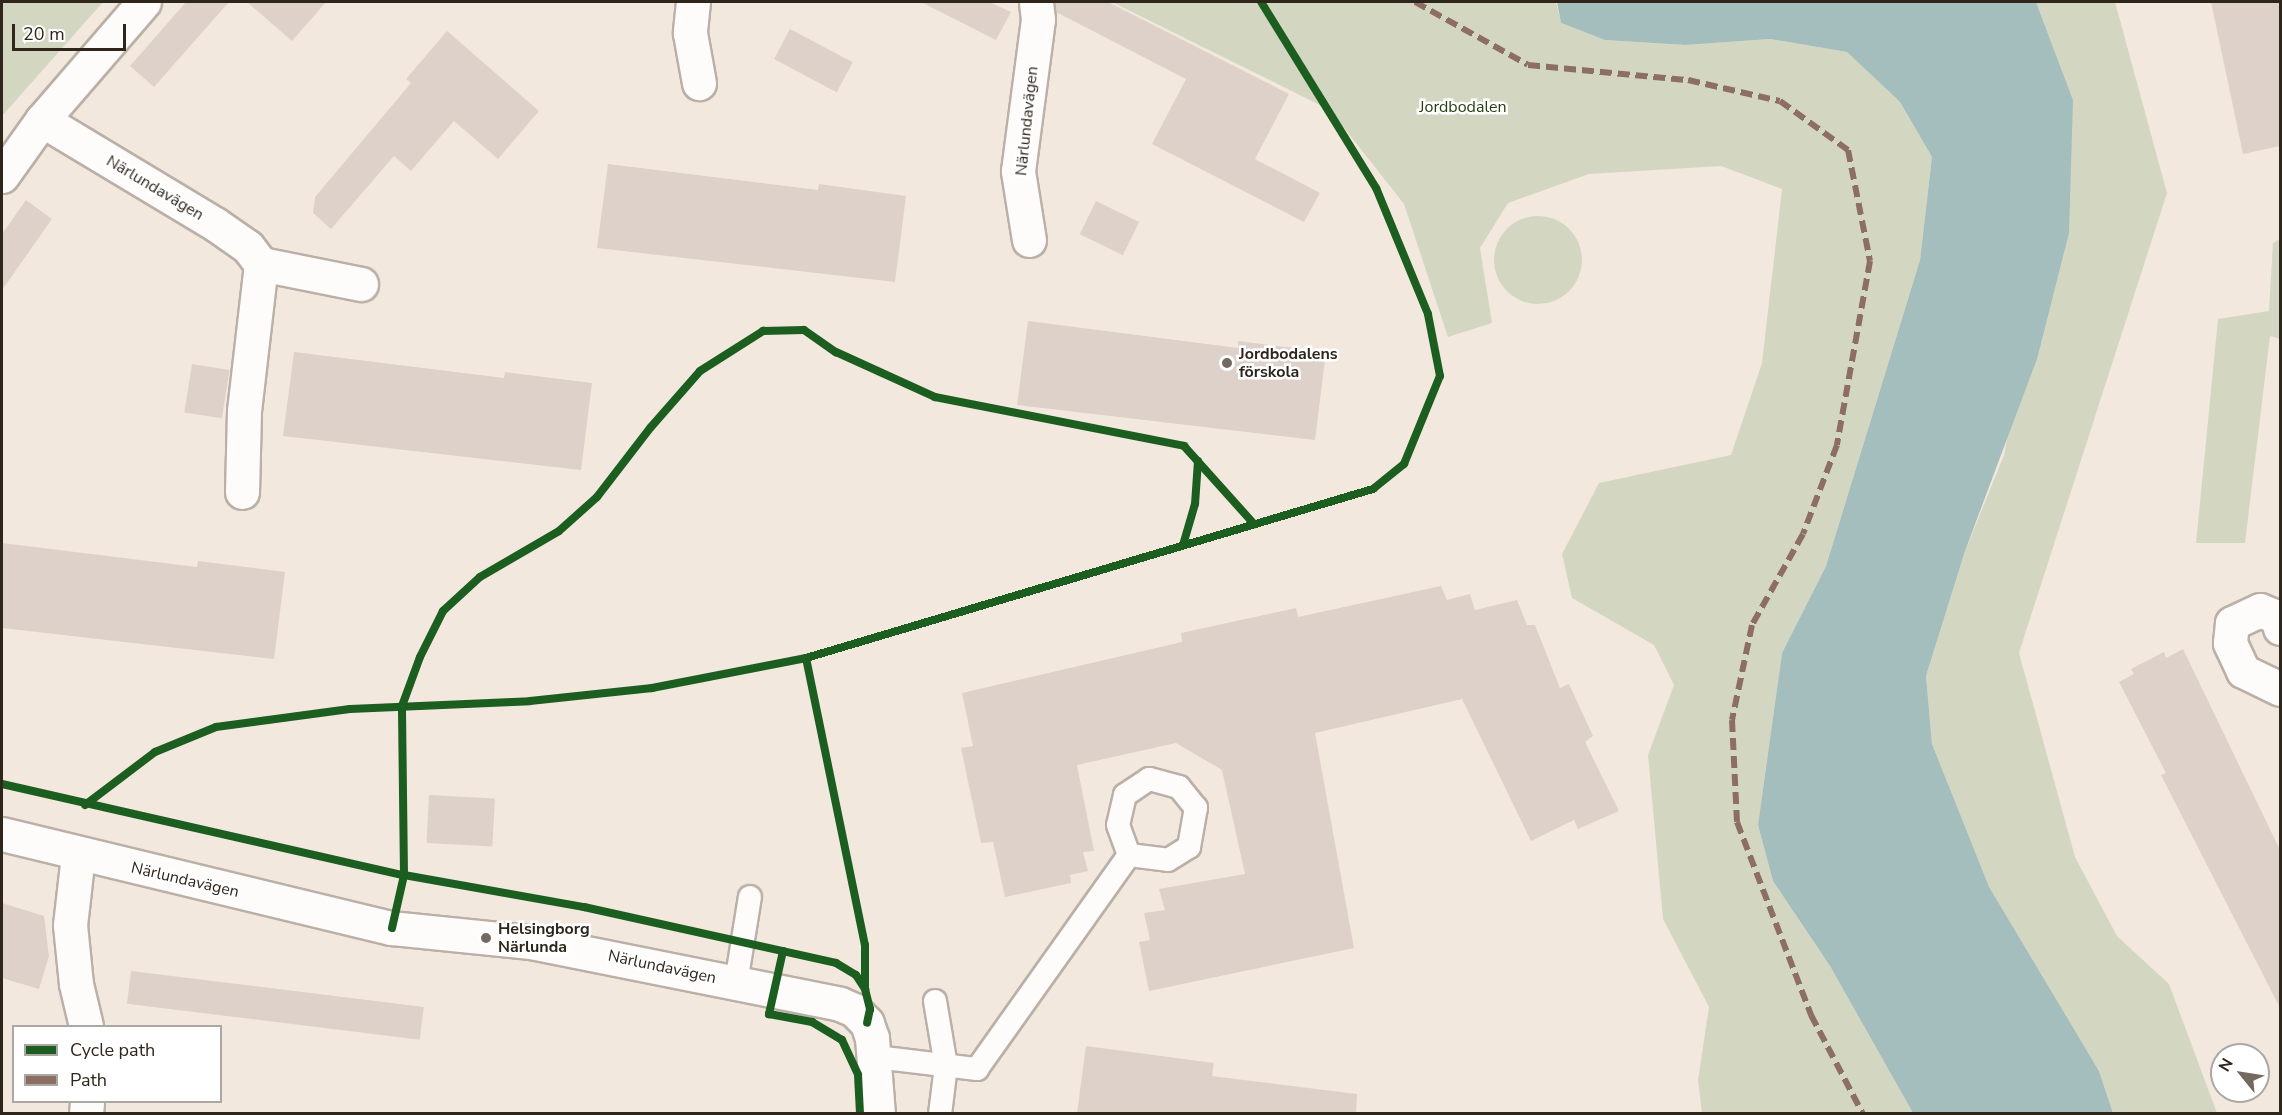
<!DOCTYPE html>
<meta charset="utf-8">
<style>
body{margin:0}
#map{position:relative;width:2282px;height:1115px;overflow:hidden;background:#f3e8dd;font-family:"Nunito Sans",sans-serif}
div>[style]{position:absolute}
.green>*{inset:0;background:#d3d7c2}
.round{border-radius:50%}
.water>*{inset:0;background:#a4bdbd}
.building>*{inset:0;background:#ded1ca;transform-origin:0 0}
.roads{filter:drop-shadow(2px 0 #bab0a7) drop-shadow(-2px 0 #bab0a7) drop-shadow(0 2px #bab0a7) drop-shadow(0 -2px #bab0a7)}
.service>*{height:22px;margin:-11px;padding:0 11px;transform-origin:11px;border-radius:11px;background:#fdfcfa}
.minor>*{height:33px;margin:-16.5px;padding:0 16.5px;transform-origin:16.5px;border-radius:16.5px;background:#fdfcfa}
.quiet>*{height:6px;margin-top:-3px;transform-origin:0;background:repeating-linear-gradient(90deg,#8d6e63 0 12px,transparent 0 18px)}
.cycleway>*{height:8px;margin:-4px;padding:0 4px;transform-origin:4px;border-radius:4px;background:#1b5e20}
.dots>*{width:16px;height:16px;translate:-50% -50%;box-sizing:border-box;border:3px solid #fff;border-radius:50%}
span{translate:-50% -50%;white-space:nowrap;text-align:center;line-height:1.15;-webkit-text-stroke:5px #fff;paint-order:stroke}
.park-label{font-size:16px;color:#273d0f}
.street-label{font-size:16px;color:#2e251b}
.poi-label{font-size:16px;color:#2e251b;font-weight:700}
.left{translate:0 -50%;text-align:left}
.frame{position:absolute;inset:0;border:3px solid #2e251b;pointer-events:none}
.legend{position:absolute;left:12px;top:1025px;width:210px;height:78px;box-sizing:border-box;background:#fff;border:2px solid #aba8a4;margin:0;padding:8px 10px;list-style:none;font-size:18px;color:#2e251b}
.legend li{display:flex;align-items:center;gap:12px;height:30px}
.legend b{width:30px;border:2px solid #aba8a4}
.north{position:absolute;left:2210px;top:1043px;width:60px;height:60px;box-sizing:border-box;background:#fff;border:2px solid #aba8a4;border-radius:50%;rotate:300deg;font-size:16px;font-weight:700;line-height:24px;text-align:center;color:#2e251b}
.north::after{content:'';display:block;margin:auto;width:21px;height:27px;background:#73695f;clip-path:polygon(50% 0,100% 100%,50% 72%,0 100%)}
.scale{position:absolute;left:12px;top:24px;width:114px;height:27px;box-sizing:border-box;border:3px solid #2e251b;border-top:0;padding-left:8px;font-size:18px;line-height:21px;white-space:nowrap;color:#2e251b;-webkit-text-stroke:4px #fff;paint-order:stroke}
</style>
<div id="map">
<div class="green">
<i style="clip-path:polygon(2px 2px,103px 2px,2px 116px)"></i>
<i style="clip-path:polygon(1112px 2px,1556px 2px,1561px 23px,1605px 40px,1685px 45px,1770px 39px,1847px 52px,1900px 102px,1932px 157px,1920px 260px,1826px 566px,1782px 653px,1758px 825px,1773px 881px,1830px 966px,1913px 1113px,1702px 1113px,1698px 1080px,1709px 1007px,1663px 919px,1648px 755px,1674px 685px,1654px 645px,1572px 598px,1562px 554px,1599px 483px,1731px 455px,1762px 363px,1782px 189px,1721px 166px,1589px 174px,1508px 203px,1480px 248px,1492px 323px,1448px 337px,1404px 204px,1330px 110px)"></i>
<i style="clip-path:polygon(2036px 2px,2115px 2px,2167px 193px,2019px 653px,2075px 857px,2117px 936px,2169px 984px,2217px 1113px,2113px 1113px,2099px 1071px,1988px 887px,1932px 744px,1926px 676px,1965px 551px,2004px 455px,2073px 100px)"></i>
<i class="round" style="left:1494px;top:216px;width:88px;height:88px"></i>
<i style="clip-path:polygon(2280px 239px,2280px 339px,2270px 336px,2245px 543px,2196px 543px,2218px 319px,2269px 311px,2273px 243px)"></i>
</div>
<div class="water">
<i style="clip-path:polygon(1557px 2px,2036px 2px,2073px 100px,2069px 233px,2037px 359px,1965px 551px,1926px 676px,1932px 744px,1989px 887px,2099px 1071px,2113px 1113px,1913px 1113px,1830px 966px,1773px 881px,1758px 825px,1782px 653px,1826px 566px,1920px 260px,1932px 157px,1900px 102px,1847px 52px,1770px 39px,1685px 45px,1605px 40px,1561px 23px)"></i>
</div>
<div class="building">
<i style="clip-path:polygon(186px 2px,229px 2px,154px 87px,130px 66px)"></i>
<i style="clip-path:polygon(247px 2px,326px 2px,292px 41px)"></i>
<i style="clip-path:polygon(921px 2px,989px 2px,1011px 12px,996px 40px)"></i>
<i style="clip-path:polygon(1055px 2px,1108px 2px,1289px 94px,1255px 159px,1320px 193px,1304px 222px,1152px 144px,1186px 79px,1056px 12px)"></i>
<i style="clip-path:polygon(2211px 2px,2280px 2px,2280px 146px,2243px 154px)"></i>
<i style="left:790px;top:29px;width:71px;height:34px;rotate:28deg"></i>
<i style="clip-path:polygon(447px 31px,539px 111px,498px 159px,454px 121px,411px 171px,394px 156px,331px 229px,313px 213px,315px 197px,411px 83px,406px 79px)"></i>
<i style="clip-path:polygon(608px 164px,818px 190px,819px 184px,906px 196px,895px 282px,597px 248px)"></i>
<i style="clip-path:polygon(26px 200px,52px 219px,2px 290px,2px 234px)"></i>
<i style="left:1096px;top:201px;width:48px;height:37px;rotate:26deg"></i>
<i style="clip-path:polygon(1028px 321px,1238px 348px,1238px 341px,1326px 352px,1315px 440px,1017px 405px)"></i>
<i style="clip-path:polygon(294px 352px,504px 378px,505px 372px,592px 383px,581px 470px,283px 436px)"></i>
<i style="left:192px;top:364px;width:38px;height:49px;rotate:9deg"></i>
<i style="clip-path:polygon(2px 543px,197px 567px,198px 561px,285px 572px,274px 659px,2px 628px)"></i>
<i style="clip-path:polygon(1441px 586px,1447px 600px,1470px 594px,1475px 610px,1517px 600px,1527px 625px,1535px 625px,1560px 688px,1569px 684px,1593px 736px,1585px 742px,1619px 811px,1578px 829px,1574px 820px,1531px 841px,1462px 699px,1315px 733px,1354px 948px,1149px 991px,1139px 942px,1150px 940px,1144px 913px,1165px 910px,1159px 889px,1245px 874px,1222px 770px,1176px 743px,1077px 765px,1094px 851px,1083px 852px,1088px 871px,1070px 875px,1071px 883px,1005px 897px,993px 842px,981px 843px,961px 748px,973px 746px,962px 693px,1182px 642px,1181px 633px,1296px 608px,1298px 617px)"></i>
<i style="clip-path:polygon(2183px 649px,2280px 850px,2280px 1008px,2161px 775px,2166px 773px,2119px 682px,2134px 674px,2131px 669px,2164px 652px,2166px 658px)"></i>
<i style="left:429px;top:795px;width:66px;height:48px;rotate:3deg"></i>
<i style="clip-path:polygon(2px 903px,44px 916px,49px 956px,39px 989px,2px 978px)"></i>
<i style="left:131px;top:971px;width:295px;height:33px;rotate:7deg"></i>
<i style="clip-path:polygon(1086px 1046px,1214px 1063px,1212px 1076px,1357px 1094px,1356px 1113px,1077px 1113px)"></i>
</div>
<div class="roads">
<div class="service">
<i style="left:736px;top:983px;width:87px;rotate:-80.8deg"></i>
<i style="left:935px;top:1001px;width:66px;rotate:80.4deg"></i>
<i style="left:946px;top:1066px;width:48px;rotate:97.1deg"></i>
<i style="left:876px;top:1057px;width:102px;rotate:6.8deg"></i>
<i style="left:977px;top:1069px;width:262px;rotate:-54.6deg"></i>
<i style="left:1129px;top:855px;width:39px;rotate:7deg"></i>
<i style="left:1168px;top:860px;width:25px;rotate:-32deg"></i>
<i style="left:1189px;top:847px;width:40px;rotate:-80deg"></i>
<i style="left:1196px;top:808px;width:27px;rotate:-129deg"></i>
<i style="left:1179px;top:787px;width:31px;rotate:-165deg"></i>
<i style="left:1149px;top:779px;width:29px;rotate:146deg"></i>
<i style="left:1125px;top:795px;width:31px;rotate:103deg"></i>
<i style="left:1118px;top:825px;width:32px;rotate:70deg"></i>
</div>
<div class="minor">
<i style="left:693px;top:2px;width:31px;rotate:96deg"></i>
<i style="left:690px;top:33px;width:51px;rotate:79.8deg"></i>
<i style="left:42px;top:120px;width:202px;rotate:31deg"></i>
<i style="left:215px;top:224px;width:40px;rotate:34.9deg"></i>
<i style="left:248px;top:247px;width:21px;rotate:53deg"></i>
<i style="left:261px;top:264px;width:148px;rotate:96.6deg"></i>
<i style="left:244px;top:411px;width:81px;rotate:91.4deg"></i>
<i style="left:2px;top:176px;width:69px;rotate:-54.5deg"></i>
<i style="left:42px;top:120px;width:156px;rotate:-49.2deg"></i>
<i style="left:1029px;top:240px;width:70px;rotate:-99.1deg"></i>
<i style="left:1018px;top:171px;width:153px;rotate:-82.5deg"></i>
<i style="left:1038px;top:19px;width:17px;rotate:-97deg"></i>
<i style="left:261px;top:264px;width:102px;rotate:11.3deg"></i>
<i style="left:2280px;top:628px;width:11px;rotate:-105deg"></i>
<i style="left:2277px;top:617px;width:18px;rotate:-158deg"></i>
<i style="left:2260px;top:610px;width:31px;rotate:155deg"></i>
<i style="left:2232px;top:623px;width:20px;rotate:96deg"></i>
<i style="left:2230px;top:643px;width:31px;rotate:65deg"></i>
<i style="left:2243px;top:671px;width:41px;rotate:25.9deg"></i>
<i style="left:2px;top:834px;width:401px;rotate:13.6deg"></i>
<i style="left:392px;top:928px;width:140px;rotate:5.8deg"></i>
<i style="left:531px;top:942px;width:315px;rotate:11.3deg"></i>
<i style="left:840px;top:1004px;width:15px;rotate:23deg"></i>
<i style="left:854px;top:1010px;width:18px;rotate:45deg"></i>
<i style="left:867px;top:1023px;width:16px;rotate:72deg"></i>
<i style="left:872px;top:1038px;width:76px;rotate:85.5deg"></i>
<i style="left:78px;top:855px;width:70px;rotate:96.5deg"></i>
<i style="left:70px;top:925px;width:59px;rotate:84.2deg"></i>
<i style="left:76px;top:984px;width:43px;rotate:76.6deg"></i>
<i style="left:86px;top:1114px;width:12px;rotate:-85deg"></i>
</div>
</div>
<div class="quiet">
<i style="left:1415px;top:2px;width:129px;rotate:29.1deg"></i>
<i style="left:1528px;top:65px;width:161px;rotate:5.4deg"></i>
<i style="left:1688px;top:80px;width:94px;rotate:12.9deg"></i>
<i style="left:1780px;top:101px;width:84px;rotate:35.8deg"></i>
<i style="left:1848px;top:150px;width:113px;rotate:78.8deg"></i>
<i style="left:1870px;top:261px;width:187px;rotate:100.2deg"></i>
<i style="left:1837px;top:445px;width:95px;rotate:110.9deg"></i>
<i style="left:1803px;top:534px;width:104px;rotate:119.3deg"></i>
<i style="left:1752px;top:625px;width:97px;rotate:101.9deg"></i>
<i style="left:1732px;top:720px;width:102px;rotate:87.2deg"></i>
<i style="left:1737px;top:822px;width:207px;rotate:69deg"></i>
<i style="left:1811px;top:1015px;width:112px;rotate:62.3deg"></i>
</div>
<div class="cycleway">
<i style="left:1183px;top:545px;width:43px;rotate:-73.7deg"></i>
<i style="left:1195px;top:504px;width:43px;rotate:-86deg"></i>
<i style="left:806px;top:658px;width:293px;rotate:78.4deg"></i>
<i style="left:865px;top:945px;width:43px;rotate:90deg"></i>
<i style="left:2px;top:784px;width:412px;rotate:12.8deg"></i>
<i style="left:404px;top:875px;width:183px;rotate:10.1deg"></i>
<i style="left:584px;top:907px;width:258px;rotate:12.5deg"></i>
<i style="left:836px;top:963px;width:23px;rotate:31deg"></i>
<i style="left:856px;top:975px;width:17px;rotate:57deg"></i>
<i style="left:865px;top:989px;width:21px;rotate:76deg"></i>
<i style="left:870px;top:1009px;width:14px;rotate:102deg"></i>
<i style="left:85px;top:805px;width:88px;rotate:-37.1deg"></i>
<i style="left:155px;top:752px;width:66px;rotate:-22.3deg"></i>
<i style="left:216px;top:727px;width:135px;rotate:-7.7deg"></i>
<i style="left:350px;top:709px;width:180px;rotate:-2.5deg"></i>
<i style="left:530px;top:701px;width:123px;rotate:-6.1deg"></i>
<i style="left:652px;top:688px;width:157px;rotate:-11deg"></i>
<i style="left:806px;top:658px;width:592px;rotate:-16.6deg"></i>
<i style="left:1373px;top:489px;width:40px;rotate:-39deg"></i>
<i style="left:1404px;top:464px;width:95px;rotate:-67.8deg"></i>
<i style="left:1440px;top:376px;width:63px;rotate:-101deg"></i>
<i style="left:1428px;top:314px;width:136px;rotate:-112.4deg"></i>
<i style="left:1376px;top:188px;width:219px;rotate:-121.7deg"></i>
<i style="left:392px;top:928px;width:54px;rotate:-77.2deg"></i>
<i style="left:404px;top:875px;width:169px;rotate:-90.7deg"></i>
<i style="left:402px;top:706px;width:52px;rotate:-69.8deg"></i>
<i style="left:420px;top:657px;width:51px;rotate:-63.4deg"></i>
<i style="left:443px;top:611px;width:50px;rotate:-42.6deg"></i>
<i style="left:480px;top:577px;width:91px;rotate:-30.2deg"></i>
<i style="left:559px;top:531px;width:51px;rotate:-41.8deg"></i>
<i style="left:597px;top:497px;width:88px;rotate:-52.4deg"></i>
<i style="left:651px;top:427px;width:74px;rotate:-48.8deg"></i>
<i style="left:700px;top:371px;width:75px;rotate:-32.4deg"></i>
<i style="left:763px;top:331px;width:41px;rotate:-1.4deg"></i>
<i style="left:804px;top:330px;width:39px;rotate:35deg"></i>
<i style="left:836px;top:352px;width:109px;rotate:24.4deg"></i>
<i style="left:935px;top:397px;width:254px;rotate:11.1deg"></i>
<i style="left:1184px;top:446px;width:105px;rotate:48.1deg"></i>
<i style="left:783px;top:951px;width:65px;rotate:102.5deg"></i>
<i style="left:769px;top:1014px;width:44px;rotate:10.5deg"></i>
<i style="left:812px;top:1022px;width:35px;rotate:31deg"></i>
<i style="left:842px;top:1040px;width:38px;rotate:65deg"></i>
<i style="left:858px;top:1075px;width:39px;rotate:87deg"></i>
</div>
<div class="dots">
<i style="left:1227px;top:363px;background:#73695f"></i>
<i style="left:486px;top:938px;background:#73695f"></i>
</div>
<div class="park-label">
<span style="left:1463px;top:107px">Jordbodalen</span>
</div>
<div class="street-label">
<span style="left:1027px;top:121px;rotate:-84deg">Närlundavägen</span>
<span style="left:155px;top:188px;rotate:31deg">Närlundavägen</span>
<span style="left:185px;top:880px;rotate:13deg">Närlundavägen</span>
<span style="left:662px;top:967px;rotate:12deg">Närlundavägen</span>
</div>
<div class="poi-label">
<span class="left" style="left:1239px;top:363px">Jordbodalens<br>förskola</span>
<span class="left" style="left:498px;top:938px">Helsingborg<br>Närlunda</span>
</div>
<div class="frame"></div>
<ul class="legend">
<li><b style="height:8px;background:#1b5e20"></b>Cycle path</li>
<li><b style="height:8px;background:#8d6e63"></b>Path</li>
</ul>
<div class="north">N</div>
<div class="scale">20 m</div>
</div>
